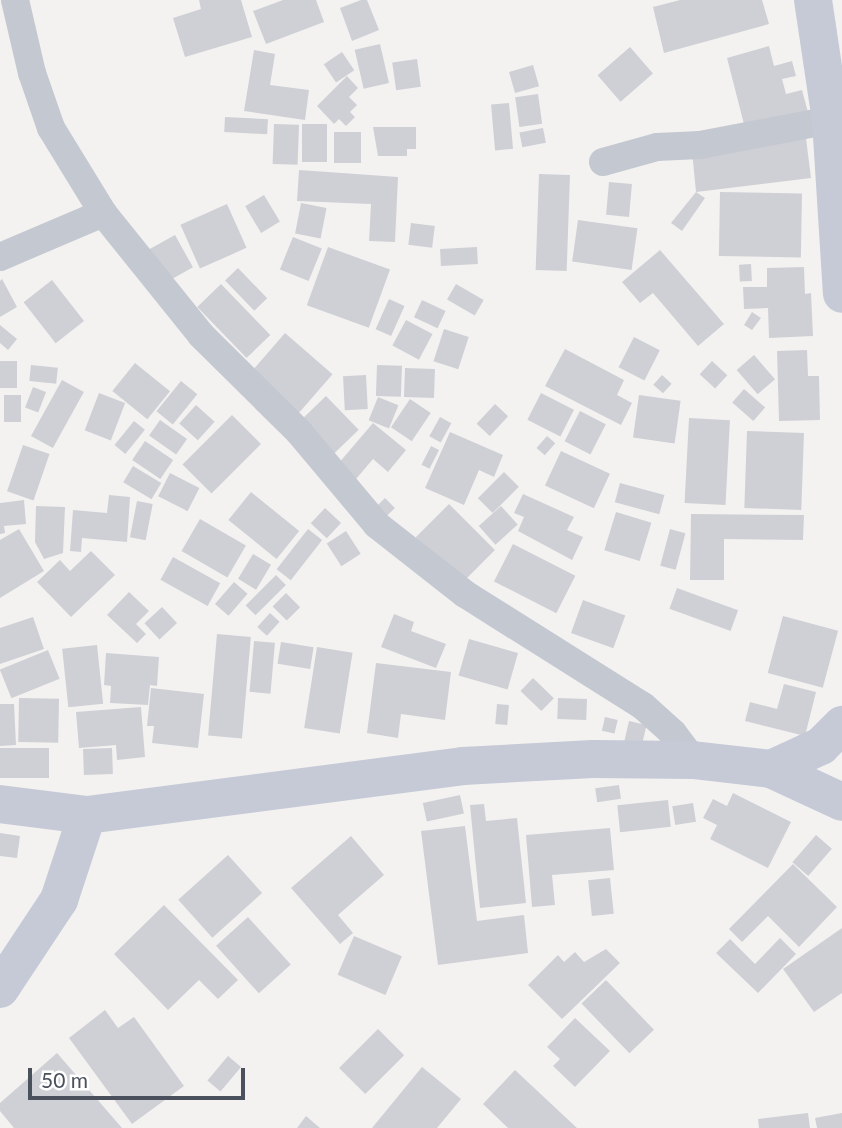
<!DOCTYPE html>
<style>
body{margin:0}
#map{position:relative;width:842px;height:1128px;overflow:hidden;background:#f3f2f1;font-family:Lato,sans-serif}
div>[style]{position:absolute}
.building>*{inset:0;background:#cfd0d5;transform-origin:0 0}
.street>*{height:28px;margin:-14px;padding:0 14px;transform-origin:14px;border-radius:14px;background:#c4c8d1}
.secondary>*{height:38px;margin:-19px;padding:0 19px;transform-origin:19px;border-radius:19px;background:#c6cad7}
span{translate:-50% -50%;white-space:nowrap;text-align:center;line-height:1.15;-webkit-text-stroke:5px #fff;paint-order:stroke}
.scale{position:absolute;left:28px;top:1068px;width:217px;height:32px;box-sizing:border-box;border:4px solid #4b505d;border-top:0;padding-left:9px;font-size:21px;line-height:24px;white-space:nowrap;color:#4b505d;-webkit-text-stroke:5px #fff;paint-order:stroke}
</style>
<div id="map">
<div class="building">
<i style="clip-path:polygon(199px 0,241px 0,252px 37px,185px 57px,173px 18px,201px 9px)"></i>
<i style="clip-path:polygon(283px 0,316px 0,324px 22px,266px 44px,253px 11px)"></i>
<i style="clip-path:polygon(361px 0,367px 0,379px 30px,352px 41px,340px 8px)"></i>
<i style="clip-path:polygon(680px 0,762px 0,769px 24px,664px 53px,653px 7px)"></i>
<i style="left:380px;top:44px;width:40px;height:26px;rotate:77deg"></i>
<i style="clip-path:polygon(769px 46px,774px 66px,792px 61px,796px 76px,782px 79px,786px 94px,802px 90px,809px 116px,746px 132px,727px 58px)"></i>
<i style="left:630px;top:47px;width:35px;height:43px;rotate:49deg"></i>
<i style="clip-path:polygon(254px 50px,275px 54px,270px 85px,309px 90px,305px 120px,244px 111px)"></i>
<i style="left:342px;top:52px;width:22px;height:22px;rotate:56deg"></i>
<i style="left:417px;top:59px;width:28px;height:25px;rotate:82deg"></i>
<i style="left:533px;top:65px;width:22px;height:25px;rotate:74deg"></i>
<i style="clip-path:polygon(347px 76px,358px 88px,349px 97px,357px 105px,350px 112px,355px 117px,346px 126px,339px 119px,334px 124px,317px 106px)"></i>
<i style="left:538px;top:94px;width:30px;height:23px;rotate:82deg"></i>
<i style="left:509px;top:103px;width:46px;height:18px;rotate:85deg"></i>
<i style="left:225px;top:117px;width:43px;height:15px;rotate:3deg"></i>
<i style="left:274px;top:124px;width:25px;height:40px;rotate:2deg"></i>
<i style="left:302px;top:124px;width:25px;height:38px"></i>
<i style="clip-path:polygon(373px 127px,416px 127px,416px 149px,407px 149px,407px 156px,378px 156px)"></i>
<i style="left:543px;top:128px;width:15px;height:24px;rotate:79deg"></i>
<i style="left:334px;top:132px;width:27px;height:31px"></i>
<i style="clip-path:polygon(806px 138px,811px 178px,696px 192px,705px 198px,682px 231px,671px 223px,696px 192px,692px 151px)"></i>
<i style="clip-path:polygon(299px 170px,398px 177px,395px 242px,369px 241px,371px 204px,297px 201px)"></i>
<i style="left:539px;top:174px;width:31px;height:96px;rotate:2deg"></i>
<i style="left:609px;top:182px;width:23px;height:33px;rotate:5deg"></i>
<i style="left:720px;top:192px;width:82px;height:64px;rotate:1deg"></i>
<i style="left:264px;top:195px;width:31px;height:22px;rotate:59deg"></i>
<i style="left:301px;top:203px;width:26px;height:31px;rotate:11deg"></i>
<i style="left:227px;top:204px;width:48px;height:51px;rotate:66deg"></i>
<i style="left:578px;top:220px;width:60px;height:42px;rotate:8deg"></i>
<i style="left:411px;top:223px;width:24px;height:22px;rotate:7deg"></i>
<i style="left:175px;top:235px;width:37px;height:31px;rotate:61deg"></i>
<i style="left:293px;top:237px;width:31px;height:35px;rotate:22deg"></i>
<i style="left:328px;top:247px;width:66px;height:62px;rotate:20deg"></i>
<i style="left:477px;top:247px;width:17px;height:37px;rotate:87deg"></i>
<i style="clip-path:polygon(660px 250px,724px 324px,698px 346px,653px 293px,640px 303px,622px 282px)"></i>
<i style="left:751px;top:264px;width:17px;height:12px;rotate:87deg"></i>
<i style="clip-path:polygon(804px 267px,805px 294px,811px 293px,813px 336px,769px 338px,768px 308px,744px 309px,743px 287px,767px 287px,767px 268px)"></i>
<i style="left:238px;top:268px;width:42px;height:18px;rotate:46deg"></i>
<i style="clip-path:polygon(2px 279px,17px 307px,0 317px,0 281px)"></i>
<i style="left:52px;top:280px;width:52px;height:36px;rotate:52deg"></i>
<i style="left:221px;top:284px;width:71px;height:33px;rotate:46deg"></i>
<i style="left:456px;top:284px;width:32px;height:18px;rotate:30deg"></i>
<i style="left:389px;top:299px;width:17px;height:33px;rotate:24deg"></i>
<i style="left:422px;top:300px;width:26px;height:19px;rotate:25deg"></i>
<i style="clip-path:polygon(752px 312px,761px 318px,752px 330px,744px 325px)"></i>
<i style="left:406px;top:320px;width:30px;height:29px;rotate:28deg"></i>
<i style="clip-path:polygon(0 325px,17px 339px,8px 350px,0 343px)"></i>
<i style="left:444px;top:329px;width:26px;height:34px;rotate:18deg"></i>
<i style="left:285px;top:333px;width:63px;height:56px;rotate:41deg"></i>
<i style="left:634px;top:337px;width:29px;height:34px;rotate:27deg"></i>
<i style="clip-path:polygon(565px 349px,624px 380px,617px 395px,632px 403px,621px 425px,545px 386px)"></i>
<i style="clip-path:polygon(807px 350px,808px 376px,819px 376px,820px 420px,779px 421px,777px 351px)"></i>
<i style="left:754px;top:355px;width:32px;height:23px;rotate:49deg"></i>
<i style="left:0;top:361px;width:17px;height:27px"></i>
<i style="left:712px;top:361px;width:21px;height:18px;rotate:43deg"></i>
<i style="left:135px;top:363px;width:45px;height:36px;rotate:39deg"></i>
<i style="left:31px;top:365px;width:27px;height:16px;rotate:6deg"></i>
<i style="left:377px;top:365px;width:25px;height:31px;rotate:2deg"></i>
<i style="left:405px;top:368px;width:30px;height:29px;rotate:2deg"></i>
<i style="left:366px;top:375px;width:34px;height:23px;rotate:87deg"></i>
<i style="left:662px;top:375px;width:13px;height:13px;rotate:42deg"></i>
<i style="left:62px;top:380px;width:25px;height:64px;rotate:29deg"></i>
<i style="left:181px;top:381px;width:21px;height:39px;rotate:39deg"></i>
<i style="left:33px;top:387px;width:14px;height:22px;rotate:21deg"></i>
<i style="left:744px;top:389px;width:28px;height:18px;rotate:41deg"></i>
<i style="left:99px;top:393px;width:28px;height:40px;rotate:21deg"></i>
<i style="left:541px;top:393px;width:37px;height:30px;rotate:27deg"></i>
<i style="left:4px;top:395px;width:17px;height:27px"></i>
<i style="left:639px;top:395px;width:42px;height:43px;rotate:8deg"></i>
<i style="left:326px;top:396px;width:47px;height:37px;rotate:46deg"></i>
<i style="left:378px;top:397px;width:22px;height:25px;rotate:22deg"></i>
<i style="left:410px;top:399px;width:25px;height:34px;rotate:34deg"></i>
<i style="left:495px;top:404px;width:18px;height:27px;rotate:43deg"></i>
<i style="left:196px;top:405px;width:25px;height:25px;rotate:42deg"></i>
<i style="left:580px;top:411px;width:29px;height:34px;rotate:27deg"></i>
<i style="left:232px;top:415px;width:41px;height:70px;rotate:45deg"></i>
<i style="left:440px;top:417px;width:13px;height:22px;rotate:29deg"></i>
<i style="left:689px;top:418px;width:41px;height:85px;rotate:3deg"></i>
<i style="left:160px;top:420px;width:33px;height:19px;rotate:35deg"></i>
<i style="left:134px;top:421px;width:14px;height:31px;rotate:39deg"></i>
<i style="clip-path:polygon(373px 423px,406px 450px,388px 472px,373px 459px,356px 479px,338px 464px)"></i>
<i style="left:747px;top:431px;width:57px;height:77px;rotate:2deg"></i>
<i style="clip-path:polygon(450px 432px,503px 455px,494px 477px,479px 470px,464px 505px,425px 488px)"></i>
<i style="left:547px;top:436px;width:11px;height:16px;rotate:41deg"></i>
<i style="left:145px;top:441px;width:34px;height:23px;rotate:34deg"></i>
<i style="left:23px;top:445px;width:28px;height:49px;rotate:19deg"></i>
<i style="left:431px;top:446px;width:9px;height:21px;rotate:27deg"></i>
<i style="left:561px;top:451px;width:54px;height:38px;rotate:25deg"></i>
<i style="left:133px;top:466px;width:33px;height:19px;rotate:31deg"></i>
<i style="left:504px;top:472px;width:21px;height:37px;rotate:45deg"></i>
<i style="left:170px;top:473px;width:33px;height:26px;rotate:27deg"></i>
<i style="left:620px;top:483px;width:46px;height:20px;rotate:15deg"></i>
<i style="left:251px;top:492px;width:62px;height:36px;rotate:39deg"></i>
<i style="clip-path:polygon(523px 494px,574px 517px,567px 530px,583px 537px,572px 560px,518px 531px,524px 517px,514px 513px)"></i>
<i style="clip-path:polygon(109px 495px,130px 497px,127px 542px,82px 538px,81px 552px,70px 551px,73px 510px,107px 513px)"></i>
<i style="left:385px;top:498px;width:14px;height:16px;rotate:45deg"></i>
<i style="clip-path:polygon(24px 500px,26px 524px,4px 526px,5px 533px,0 534px,0 503px)"></i>
<i style="left:137px;top:501px;width:16px;height:37px;rotate:11deg"></i>
<i style="left:449px;top:504px;width:65px;height:47px;rotate:45deg"></i>
<i style="clip-path:polygon(36px 506px,65px 507px,63px 553px,44px 559px,35px 542px)"></i>
<i style="left:501px;top:506px;width:25px;height:30px;rotate:48deg"></i>
<i style="left:325px;top:508px;width:22px;height:21px;rotate:43deg"></i>
<i style="left:616px;top:512px;width:37px;height:40px;rotate:17deg"></i>
<i style="clip-path:polygon(691px 514px,804px 515px,803px 540px,724px 539px,724px 580px,690px 580px)"></i>
<i style="left:200px;top:519px;width:53px;height:37px;rotate:30deg"></i>
<i style="clip-path:polygon(19px 529px,44px 571px,0 598px,0 540px)"></i>
<i style="left:308px;top:529px;width:18px;height:51px;rotate:38deg"></i>
<i style="left:670px;top:529px;width:16px;height:38px;rotate:15deg"></i>
<i style="left:346px;top:531px;width:27px;height:23px;rotate:57deg"></i>
<i style="left:513px;top:544px;width:70px;height:42px;rotate:27deg"></i>
<i style="clip-path:polygon(91px 551px,115px 575px,71px 617px,37px 582px,60px 560px,70px 571px)"></i>
<i style="left:253px;top:554px;width:21px;height:29px;rotate:31deg"></i>
<i style="left:173px;top:557px;width:54px;height:26px;rotate:29deg"></i>
<i style="left:276px;top:575px;width:14px;height:43px;rotate:45deg"></i>
<i style="left:234px;top:582px;width:18px;height:29px;rotate:41deg"></i>
<i style="left:677px;top:588px;width:65px;height:22px;rotate:20deg"></i>
<i style="clip-path:polygon(129px 592px,149px 611px,136px 624px,146px 634px,137px 643px,107px 615px)"></i>
<i style="left:286px;top:593px;width:20px;height:19px;rotate:45deg"></i>
<i style="left:583px;top:600px;width:45px;height:35px;rotate:20deg"></i>
<i style="left:162px;top:607px;width:22px;height:24px;rotate:47deg"></i>
<i style="left:270px;top:613px;width:13px;height:19px;rotate:42deg"></i>
<i style="clip-path:polygon(394px 614px,414px 622px,411px 631px,446px 644px,436px 668px,381px 647px)"></i>
<i style="left:783px;top:616px;width:57px;height:59px;rotate:15deg"></i>
<i style="clip-path:polygon(33px 617px,44px 649px,0 664px,0 628px)"></i>
<i style="left:217px;top:634px;width:34px;height:102px;rotate:5deg"></i>
<i style="left:469px;top:639px;width:51px;height:38px;rotate:16deg"></i>
<i style="left:254px;top:641px;width:21px;height:51px;rotate:5deg"></i>
<i style="left:281px;top:642px;width:33px;height:22px;rotate:9deg"></i>
<i style="left:97px;top:645px;width:59px;height:35px;rotate:84deg"></i>
<i style="left:317px;top:647px;width:36px;height:82px;rotate:9deg"></i>
<i style="left:48px;top:650px;width:31px;height:52px;rotate:68deg"></i>
<i style="clip-path:polygon(106px 653px,159px 657px,157px 686px,150px 685px,148px 705px,110px 703px,111px 686px,104px 685px)"></i>
<i style="clip-path:polygon(376px 663px,451px 672px,445px 720px,401px 714px,398px 738px,367px 733px)"></i>
<i style="left:533px;top:678px;width:29px;height:18px;rotate:44deg"></i>
<i style="clip-path:polygon(784px 684px,816px 692px,805px 736px,745px 721px,750px 702px,777px 709px)"></i>
<i style="clip-path:polygon(151px 688px,204px 694px,198px 748px,152px 743px,154px 726px,147px 726px)"></i>
<i style="left:19px;top:698px;width:40px;height:44px;rotate:1deg"></i>
<i style="left:558px;top:698px;width:29px;height:21px;rotate:2deg"></i>
<i style="clip-path:polygon(0 704px,14px 704px,16px 745px,0 746px)"></i>
<i style="left:497px;top:704px;width:12px;height:20px;rotate:5deg"></i>
<i style="clip-path:polygon(141px 707px,145px 757px,117px 760px,116px 745px,79px 748px,76px 712px)"></i>
<i style="left:605px;top:717px;width:13px;height:14px;rotate:13deg"></i>
<i style="left:629px;top:721px;width:18px;height:21px;rotate:13deg"></i>
<i style="left:0;top:748px;width:49px;height:30px"></i>
<i style="left:112px;top:748px;width:26px;height:29px;rotate:88deg"></i>
<i style="left:619px;top:785px;width:14px;height:24px;rotate:82deg"></i>
<i style="clip-path:polygon(733px 793px,791px 822px,768px 868px,710px 839px,717px 825px,703px 818px,713px 799px,727px 806px)"></i>
<i style="left:460px;top:795px;width:19px;height:38px;rotate:78deg"></i>
<i style="left:668px;top:800px;width:27px;height:51px;rotate:84deg"></i>
<i style="left:693px;top:803px;width:19px;height:21px;rotate:81deg"></i>
<i style="clip-path:polygon(484px 804px,486px 821px,517px 818px,526px 903px,480px 908px,470px 805px)"></i>
<i style="clip-path:polygon(465px 826px,477px 921px,524px 915px,528px 953px,438px 965px,421px 831px)"></i>
<i style="clip-path:polygon(610px 828px,614px 870px,552px 875px,555px 905px,532px 907px,526px 835px)"></i>
<i style="clip-path:polygon(0 833px,20px 836px,17px 858px,0 856px)"></i>
<i style="left:816px;top:835px;width:21px;height:36px;rotate:41deg"></i>
<i style="clip-path:polygon(351px 836px,384px 875px,338px 915px,353px 933px,340px 944px,291px 888px)"></i>
<i style="left:228px;top:855px;width:51px;height:67px;rotate:48deg"></i>
<i style="clip-path:polygon(793px 864px,837px 907px,799px 947px,768px 916px,742px 942px,729px 929px)"></i>
<i style="left:610px;top:878px;width:36px;height:22px;rotate:84deg"></i>
<i style="clip-path:polygon(164px 905px,238px 980px,218px 999px,199px 980px,168px 1010px,114px 954px)"></i>
<i style="left:248px;top:917px;width:64px;height:43px;rotate:48deg"></i>
<i style="clip-path:polygon(842px 928px,842px 993px,814px 1012px,783px 969px)"></i>
<i style="left:354px;top:936px;width:52px;height:42px;rotate:23deg"></i>
<i style="clip-path:polygon(780px 938px,796px 954px,758px 993px,716px 953px,730px 939px,755px 964px)"></i>
<i style="clip-path:polygon(606px 949px,620px 963px,562px 1019px,528px 985px,558px 955px,564px 962px,575px 952px,584px 962px)"></i>
<i style="left:606px;top:980px;width:69px;height:34px;rotate:46deg"></i>
<i style="clip-path:polygon(105px 1010px,118px 1028px,134px 1017px,184px 1086px,132px 1124px,69px 1038px)"></i>
<i style="clip-path:polygon(575px 1018px,610px 1051px,575px 1087px,553px 1066px,560px 1059px,547px 1047px)"></i>
<i style="left:378px;top:1029px;width:37px;height:55px;rotate:45deg"></i>
<i style="clip-path:polygon(57px 1053px,122px 1128px,14px 1128px,0 1111px,0 1103px)"></i>
<i style="left:228px;top:1056px;width:17px;height:32px;rotate:40deg"></i>
<i style="clip-path:polygon(422px 1067px,461px 1099px,437px 1128px,372px 1128px)"></i>
<i style="clip-path:polygon(515px 1070px,577px 1128px,508px 1128px,483px 1104px)"></i>
<i style="clip-path:polygon(808px 1113px,810px 1128px,759px 1128px,758px 1119px)"></i>
<i style="clip-path:polygon(842px 1113px,842px 1128px,817px 1128px,815px 1118px)"></i>
<i style="clip-path:polygon(306px 1116px,320px 1128px,297px 1128px)"></i>
</div>
<div class="street">
<i style="left:15px;top:0;width:75px;rotate:76.9deg"></i>
<i style="left:32px;top:73px;width:58px;rotate:70.9deg"></i>
<i style="left:51px;top:128px;width:100px;rotate:58.5deg"></i>
<i style="left:103px;top:213px;width:156px;rotate:51.2deg"></i>
<i style="left:201px;top:335px;width:138px;rotate:44.7deg"></i>
<i style="left:299px;top:432px;width:121px;rotate:50deg"></i>
<i style="left:377px;top:525px;width:112px;rotate:38.1deg"></i>
<i style="left:465px;top:594px;width:210px;rotate:32.2deg"></i>
<i style="left:643px;top:706px;width:40px;rotate:42deg"></i>
<i style="left:673px;top:733px;width:34px;rotate:53deg"></i>
<i style="left:603px;top:162px;width:56px;rotate:-15.5deg"></i>
<i style="left:657px;top:147px;width:43px;rotate:-2.7deg"></i>
<i style="left:700px;top:145px;width:133px;rotate:-10.8deg"></i>
<i style="left:0;top:257px;width:112px;rotate:-23.1deg"></i>
</div>
<div class="secondary">
<i style="left:813px;top:0;width:121px;rotate:81.5deg"></i>
<i style="left:831px;top:120px;width:174px;rotate:86.4deg"></i>
<i style="left:771px;top:769px;width:78px;rotate:24.9deg"></i>
<i style="left:0;top:804px;width:88px;rotate:7.2deg"></i>
<i style="left:87px;top:815px;width:379px;rotate:-7.4deg"></i>
<i style="left:463px;top:766px;width:130px;rotate:-3.1deg"></i>
<i style="left:593px;top:759px;width:100px;rotate:0.6deg"></i>
<i style="left:693px;top:760px;width:79px;rotate:6.6deg"></i>
<i style="left:771px;top:769px;width:55px;rotate:-24.7deg"></i>
<i style="left:821px;top:746px;width:30px;rotate:-45deg"></i>
<i style="left:0;top:989px;width:107px;rotate:-56.5deg"></i>
<i style="left:59px;top:900px;width:89px;rotate:-71.8deg"></i>
</div>
<div class="scale">50 m</div>
</div>
